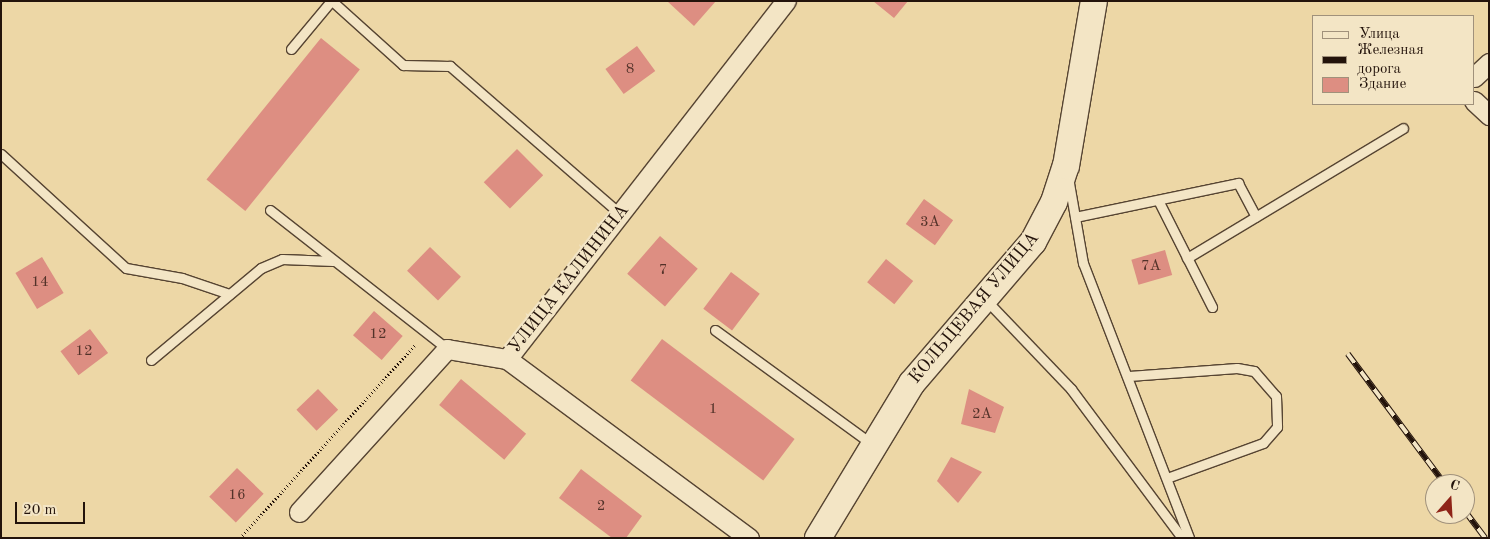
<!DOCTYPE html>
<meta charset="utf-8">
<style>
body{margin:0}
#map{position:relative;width:1490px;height:539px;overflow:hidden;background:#edd7a6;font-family:"Old Standard TT",serif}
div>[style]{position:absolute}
.building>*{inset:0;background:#dd8e82;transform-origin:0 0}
.path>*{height:3px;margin-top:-1.5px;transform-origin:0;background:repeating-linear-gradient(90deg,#23130b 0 1px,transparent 0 3.5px)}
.roads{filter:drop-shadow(1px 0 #564432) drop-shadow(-1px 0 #564432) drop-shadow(0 1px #564432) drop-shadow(0 -1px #564432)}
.lane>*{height:9px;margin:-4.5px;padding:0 4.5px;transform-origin:4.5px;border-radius:4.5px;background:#f3e5c5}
.street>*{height:19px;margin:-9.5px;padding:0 9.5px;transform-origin:9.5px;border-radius:9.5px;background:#f3e5c5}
.secondary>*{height:26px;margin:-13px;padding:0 13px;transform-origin:13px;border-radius:13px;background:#f3e5c5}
.rail>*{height:5.5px;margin-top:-2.75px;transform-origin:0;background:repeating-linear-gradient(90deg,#f3e5c5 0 11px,#23130b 0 22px);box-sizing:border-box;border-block:1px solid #23130b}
span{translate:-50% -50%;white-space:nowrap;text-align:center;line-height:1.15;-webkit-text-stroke:4.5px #f3e5c5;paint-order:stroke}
.number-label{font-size:15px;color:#523229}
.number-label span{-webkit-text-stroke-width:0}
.street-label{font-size:18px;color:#23130b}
.frame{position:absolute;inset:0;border:2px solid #23130b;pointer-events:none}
.legend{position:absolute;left:1312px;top:15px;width:162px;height:90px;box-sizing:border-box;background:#f3e5c5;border:1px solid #a0917b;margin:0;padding:6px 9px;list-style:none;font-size:15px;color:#23130b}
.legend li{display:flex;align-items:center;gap:10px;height:25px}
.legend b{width:25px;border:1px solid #a0917b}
.north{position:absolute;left:1425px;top:474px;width:50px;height:50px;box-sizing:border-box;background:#f3e5c5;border:1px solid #a0917b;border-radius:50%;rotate:19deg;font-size:14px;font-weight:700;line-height:20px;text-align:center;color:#23130b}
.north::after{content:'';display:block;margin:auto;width:18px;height:22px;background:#8f2418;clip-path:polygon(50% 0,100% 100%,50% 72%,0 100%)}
.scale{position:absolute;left:15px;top:502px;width:70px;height:22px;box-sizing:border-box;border:2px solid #23130b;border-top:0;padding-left:6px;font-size:15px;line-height:18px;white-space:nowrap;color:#23130b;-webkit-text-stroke:4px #f3e5c5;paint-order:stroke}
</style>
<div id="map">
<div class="building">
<i style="clip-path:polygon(667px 1px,716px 1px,694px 26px)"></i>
<i style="clip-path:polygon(873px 1px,908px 1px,894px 18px)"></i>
<i style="left:321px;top:38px;width:50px;height:182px;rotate:39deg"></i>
<i style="left:637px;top:46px;width:31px;height:39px;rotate:54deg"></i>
<i style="left:517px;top:149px;width:37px;height:47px;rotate:45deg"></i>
<i style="left:924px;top:199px;width:36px;height:31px;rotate:36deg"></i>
<i style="left:660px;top:236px;width:50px;height:50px;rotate:41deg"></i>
<i style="left:430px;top:247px;width:43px;height:33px;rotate:44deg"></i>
<i style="left:1165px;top:250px;width:26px;height:35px;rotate:74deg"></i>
<i style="left:42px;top:257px;width:42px;height:31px;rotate:59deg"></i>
<i style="left:886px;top:259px;width:35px;height:30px;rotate:39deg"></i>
<i style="left:731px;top:272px;width:36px;height:46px;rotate:37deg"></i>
<i style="left:374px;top:311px;width:38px;height:32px;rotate:41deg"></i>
<i style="left:90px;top:329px;width:30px;height:37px;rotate:53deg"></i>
<i style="left:662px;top:339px;width:166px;height:52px;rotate:37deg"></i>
<i style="left:461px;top:379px;width:85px;height:34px;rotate:40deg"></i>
<i style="left:318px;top:389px;width:29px;height:30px;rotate:46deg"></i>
<i style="clip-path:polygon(969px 389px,1004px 407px,995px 433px,961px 424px)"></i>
<i style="clip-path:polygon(951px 457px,982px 472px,958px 503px,937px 481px)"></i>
<i style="left:237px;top:468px;width:37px;height:40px;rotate:44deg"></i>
<i style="clip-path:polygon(581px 469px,642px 516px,626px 538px,612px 538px,559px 498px)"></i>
</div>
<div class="path">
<i style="left:240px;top:538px;width:262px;rotate:-47.8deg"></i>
</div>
<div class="roads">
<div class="lane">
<i style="left:332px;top:1px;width:96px;rotate:42deg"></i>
<i style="left:403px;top:65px;width:47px;rotate:1.2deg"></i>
<i style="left:450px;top:66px;width:224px;rotate:41deg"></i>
<i style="left:291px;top:49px;width:62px;rotate:-50.2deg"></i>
<i style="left:1px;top:154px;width:169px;rotate:42.4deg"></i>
<i style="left:126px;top:268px;width:57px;rotate:10.1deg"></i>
<i style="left:182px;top:278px;width:50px;rotate:18.8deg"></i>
<i style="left:1069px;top:183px;width:81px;rotate:80.1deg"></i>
<i style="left:1083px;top:263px;width:295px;rotate:68.9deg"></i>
<i style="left:1158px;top:200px;width:120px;rotate:63.2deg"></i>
<i style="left:270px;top:210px;width:225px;rotate:38.1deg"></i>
<i style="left:1075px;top:217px;width:167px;rotate:-11.8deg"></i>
<i style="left:1238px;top:183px;width:38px;rotate:62deg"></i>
<i style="left:1187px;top:258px;width:252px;rotate:-31deg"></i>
<i style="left:986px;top:300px;width:123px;rotate:46.3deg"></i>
<i style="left:1071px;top:389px;width:186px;rotate:53.3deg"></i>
<i style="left:715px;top:330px;width:194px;rotate:36deg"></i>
<i style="left:151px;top:360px;width:143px;rotate:-39.9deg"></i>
<i style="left:261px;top:268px;width:23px;rotate:-23deg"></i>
<i style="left:282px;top:259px;width:51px;rotate:2.2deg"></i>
<i style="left:1129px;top:376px;width:108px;rotate:-4.2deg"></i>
<i style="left:1237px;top:368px;width:17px;rotate:10deg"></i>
<i style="left:1254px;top:371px;width:33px;rotate:49deg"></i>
<i style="left:1276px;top:396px;width:31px;rotate:88deg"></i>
<i style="left:1277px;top:427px;width:21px;rotate:131deg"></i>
<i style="left:1263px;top:443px;width:102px;rotate:160deg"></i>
</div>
<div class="street">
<i style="left:1474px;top:77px;width:21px;rotate:-43deg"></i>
<i style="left:1474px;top:101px;width:21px;rotate:43deg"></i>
<i style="left:507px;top:359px;width:454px;rotate:-52.1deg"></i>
<i style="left:299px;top:512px;width:220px;rotate:-47.8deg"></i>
<i style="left:447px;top:349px;width:61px;rotate:9.5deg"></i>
<i style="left:507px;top:359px;width:301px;rotate:36.5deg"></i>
</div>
<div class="secondary">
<i style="left:818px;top:538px;width:181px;rotate:-58.8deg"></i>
<i style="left:912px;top:383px;width:186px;rotate:-49.4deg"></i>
<i style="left:1033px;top:242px;width:45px;rotate:-62.3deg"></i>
<i style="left:1054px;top:202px;width:38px;rotate:-72deg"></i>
<i style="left:1066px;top:166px;width:167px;rotate:-80.4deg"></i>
</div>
</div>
<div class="rail">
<i style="left:1348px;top:354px;width:162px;rotate:53.3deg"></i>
<i style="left:1465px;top:511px;width:34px;rotate:53deg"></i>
</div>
<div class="number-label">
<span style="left:630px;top:70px">8</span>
<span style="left:930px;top:223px">3А</span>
<span style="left:1151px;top:267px">7А</span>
<span style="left:663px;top:271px">7</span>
<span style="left:40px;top:283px">14</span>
<span style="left:378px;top:335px">12</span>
<span style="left:84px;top:352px">12</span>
<span style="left:713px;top:410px">1</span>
<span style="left:982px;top:415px">2А</span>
<span style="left:237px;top:496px">16</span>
<span style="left:601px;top:507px">2</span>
</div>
<div class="street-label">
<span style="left:569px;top:279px;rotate:-52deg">УЛИЦА КАЛИНИНА</span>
<span style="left:974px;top:308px;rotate:-50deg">КОЛЬЦЕВАЯ УЛИЦА</span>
</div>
<div class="frame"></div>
<ul class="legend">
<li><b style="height:6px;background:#f3e5c5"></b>Улица</li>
<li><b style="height:6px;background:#23130b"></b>Железная дорога</li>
<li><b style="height:14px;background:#dd8e82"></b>Здание</li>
</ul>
<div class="north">С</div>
<div class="scale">20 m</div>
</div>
